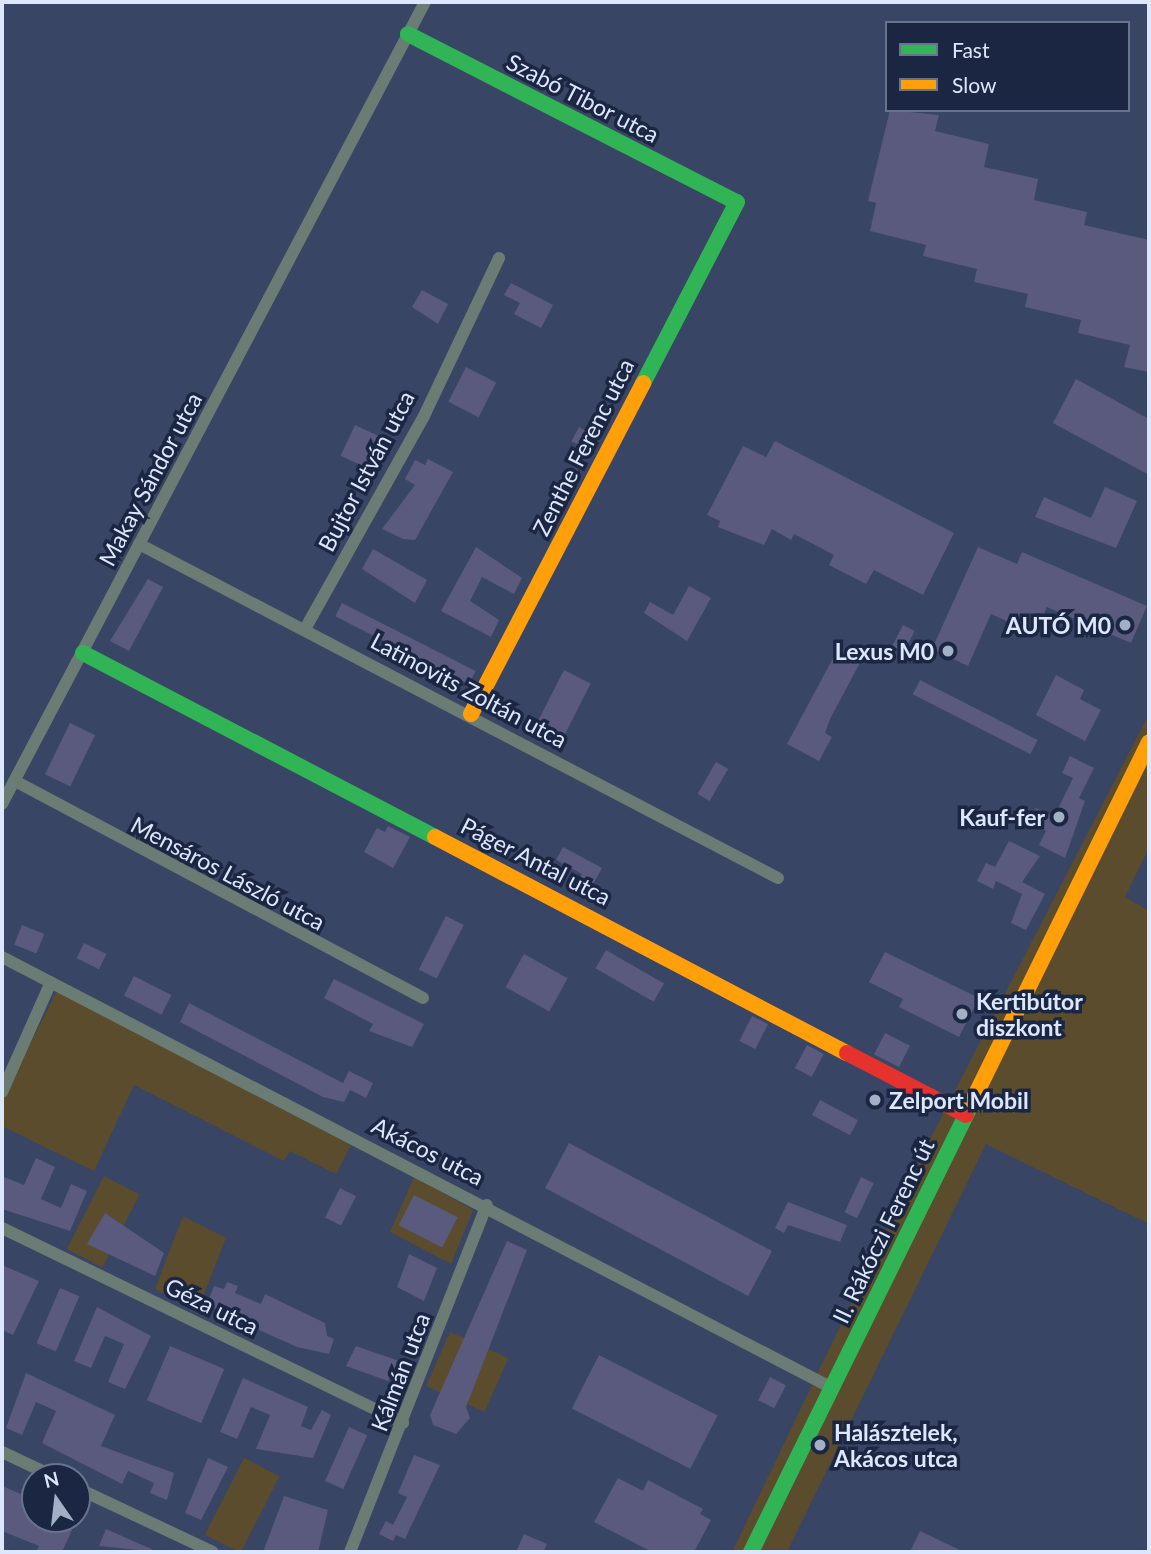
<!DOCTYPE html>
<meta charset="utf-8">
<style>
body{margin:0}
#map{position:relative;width:1151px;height:1554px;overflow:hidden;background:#394565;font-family:Lato,sans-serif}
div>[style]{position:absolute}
.green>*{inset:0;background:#5a4c2d;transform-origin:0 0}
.building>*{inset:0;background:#595a7e;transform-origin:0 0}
.street>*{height:12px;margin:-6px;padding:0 6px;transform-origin:6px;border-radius:6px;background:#6a7c73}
.fast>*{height:16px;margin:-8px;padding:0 8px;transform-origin:8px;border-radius:8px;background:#30b455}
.slow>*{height:16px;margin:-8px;padding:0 8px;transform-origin:8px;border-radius:8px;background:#ff9f0a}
.jam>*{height:16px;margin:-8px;padding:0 8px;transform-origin:8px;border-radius:8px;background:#e5322d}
.dots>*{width:19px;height:19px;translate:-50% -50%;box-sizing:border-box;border:4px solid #1b2742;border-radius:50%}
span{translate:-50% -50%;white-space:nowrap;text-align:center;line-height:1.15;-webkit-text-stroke:7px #1b2742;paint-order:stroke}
.street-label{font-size:23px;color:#dce6fc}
.poi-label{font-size:23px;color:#dce6fc;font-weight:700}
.right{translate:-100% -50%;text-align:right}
.left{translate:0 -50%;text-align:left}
.frame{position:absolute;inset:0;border:4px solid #dce6fc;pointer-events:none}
.legend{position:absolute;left:885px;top:21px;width:245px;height:91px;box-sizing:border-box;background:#1b2742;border:2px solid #68738c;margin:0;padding:9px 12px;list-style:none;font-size:21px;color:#dce6fc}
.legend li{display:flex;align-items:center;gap:14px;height:35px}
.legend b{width:35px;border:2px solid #68738c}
.north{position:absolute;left:21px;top:1463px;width:70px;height:70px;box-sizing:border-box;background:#1b2742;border:2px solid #68738c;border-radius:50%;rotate:346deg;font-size:19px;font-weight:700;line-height:28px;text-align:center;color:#dce6fc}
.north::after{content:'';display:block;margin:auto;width:24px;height:32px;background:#a3aec7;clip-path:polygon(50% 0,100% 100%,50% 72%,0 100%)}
</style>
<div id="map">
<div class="green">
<i style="clip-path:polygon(1149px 714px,1149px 848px,1125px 897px,1149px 911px,1149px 1224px,986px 1144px,787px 1552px,732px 1552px,928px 1143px)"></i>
<i style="clip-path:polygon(57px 991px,351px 1145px,336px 1174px,290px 1151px,284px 1161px,134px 1085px,94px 1171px,2px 1126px,2px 1099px)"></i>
<i style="left:104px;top:1176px;width:40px;height:82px;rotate:27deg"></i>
<i style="clip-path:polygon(414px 1177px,473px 1210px,451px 1264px,390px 1232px)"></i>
<i style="clip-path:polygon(183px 1216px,226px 1238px,197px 1312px,155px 1289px)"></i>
<i style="left:450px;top:1332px;width:64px;height:59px;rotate:24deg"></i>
<i style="left:244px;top:1458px;width:40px;height:86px;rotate:27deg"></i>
</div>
<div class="building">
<i style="clip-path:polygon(890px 110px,939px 115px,935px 131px,989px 144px,984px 167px,1038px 179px,1034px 200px,1087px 212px,1084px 225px,1149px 240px,1149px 372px,1124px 367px,1130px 345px,1078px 333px,1081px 320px,1025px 307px,1028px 294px,974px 282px,977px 269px,923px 256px,926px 245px,870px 231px,876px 203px,868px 201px)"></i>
<i style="clip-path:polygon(511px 283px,553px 305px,541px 328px,514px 314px,520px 303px,504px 295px)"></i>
<i style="clip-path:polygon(422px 290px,448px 304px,438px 324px,412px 307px)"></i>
<i style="left:466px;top:367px;width:34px;height:39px;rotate:27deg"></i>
<i style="clip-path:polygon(1076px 379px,1149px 419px,1149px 475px,1053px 423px)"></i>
<i style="left:355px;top:425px;width:29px;height:34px;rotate:25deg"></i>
<i style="left:579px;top:427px;width:17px;height:16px;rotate:28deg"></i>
<i style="clip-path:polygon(775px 441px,954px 533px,923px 595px,874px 570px,866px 584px,829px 565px,834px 555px,794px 534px,791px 540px,772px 529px,764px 545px,718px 527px,720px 521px,707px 515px,743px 446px,766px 457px)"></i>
<i style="clip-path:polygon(428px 459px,453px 472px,415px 540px,403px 539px,382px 529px,415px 485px,405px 479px,415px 460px,425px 465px)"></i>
<i style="clip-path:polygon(1105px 487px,1137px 501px,1116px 548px,1035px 517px,1044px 497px,1091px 518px)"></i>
<i style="clip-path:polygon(476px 547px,522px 578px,514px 594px,482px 577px,470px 601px,499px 620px,491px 637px,441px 611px)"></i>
<i style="clip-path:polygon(978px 547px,1017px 564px,1022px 552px,1147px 606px,1131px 643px,1047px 607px,1035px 634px,991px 614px,968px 666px,932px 649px)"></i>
<i style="clip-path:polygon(373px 549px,427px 580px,415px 603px,362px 569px)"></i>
<i style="clip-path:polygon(148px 579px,163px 587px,129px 651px,110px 641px)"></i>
<i style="clip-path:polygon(689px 586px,711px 598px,687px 641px,644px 613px,650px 602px,673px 615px)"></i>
<i style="left:342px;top:603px;width:150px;height:15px;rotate:27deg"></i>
<i style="left:903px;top:625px;width:13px;height:24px;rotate:27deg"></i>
<i style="clip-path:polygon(839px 647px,862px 659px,830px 719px,825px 733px,832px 737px,819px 761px,787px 744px)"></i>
<i style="left:564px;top:670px;width:30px;height:63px;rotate:27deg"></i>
<i style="clip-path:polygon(1056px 675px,1084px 690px,1080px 699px,1101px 710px,1085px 741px,1036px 715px)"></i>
<i style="left:920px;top:680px;width:132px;height:16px;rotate:27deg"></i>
<i style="left:70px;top:723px;width:28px;height:57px;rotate:26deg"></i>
<i style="clip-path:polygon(1070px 756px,1094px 768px,1079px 798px,1085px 801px,1065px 858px,1039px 845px,1046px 831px,1029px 823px,1036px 808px,1054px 817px,1073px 778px,1062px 773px)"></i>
<i style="left:716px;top:762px;width:14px;height:37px;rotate:30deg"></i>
<i style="clip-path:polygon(388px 826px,410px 837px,393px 868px,364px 852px,377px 828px,385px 832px)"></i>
<i style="clip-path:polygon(1009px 841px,1040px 856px,1022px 882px,1045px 894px,1026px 930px,1011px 923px,1022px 894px,996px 881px,993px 889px,977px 881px,986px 863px,995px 867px)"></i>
<i style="clip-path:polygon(563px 847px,602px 868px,591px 888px,578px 881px,582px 874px,556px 860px)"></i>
<i style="left:446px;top:916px;width:20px;height:60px;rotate:27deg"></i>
<i style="left:22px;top:925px;width:24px;height:21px;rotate:22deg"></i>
<i style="left:84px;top:943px;width:25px;height:17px;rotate:26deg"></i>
<i style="left:606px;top:950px;width:67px;height:21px;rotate:30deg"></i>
<i style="clip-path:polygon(885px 952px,979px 998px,959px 1037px,899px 1007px,903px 999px,869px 982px)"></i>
<i style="left:524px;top:954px;width:50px;height:38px;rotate:29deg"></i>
<i style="left:134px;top:976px;width:42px;height:22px;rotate:27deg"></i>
<i style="clip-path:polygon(334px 979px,424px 1024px,412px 1047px,369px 1031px,373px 1024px,324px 998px)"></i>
<i style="clip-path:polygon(189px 1003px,343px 1083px,349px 1071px,373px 1083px,366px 1098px,350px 1090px,344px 1102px,323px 1097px,180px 1022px)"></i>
<i style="left:752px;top:1016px;width:18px;height:28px;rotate:27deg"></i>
<i style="left:885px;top:1033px;width:28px;height:24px;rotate:27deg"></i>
<i style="left:807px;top:1045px;width:19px;height:26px;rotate:28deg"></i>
<i style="left:820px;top:1100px;width:43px;height:17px;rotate:28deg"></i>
<i style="left:569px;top:1143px;width:230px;height:51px;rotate:28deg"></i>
<i style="clip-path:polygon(36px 1158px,55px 1167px,41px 1199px,61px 1208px,71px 1184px,87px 1191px,70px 1231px,2px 1209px,2px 1176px,24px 1185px)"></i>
<i style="left:861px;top:1177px;width:14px;height:39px;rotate:25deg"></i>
<i style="left:340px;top:1188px;width:18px;height:33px;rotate:27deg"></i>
<i style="left:414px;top:1195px;width:49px;height:34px;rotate:27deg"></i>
<i style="clip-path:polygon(788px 1202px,847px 1225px,840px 1242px,788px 1225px,784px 1233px,775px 1228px)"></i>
<i style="clip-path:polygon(105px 1213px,164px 1253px,155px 1276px,87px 1244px)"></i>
<i style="clip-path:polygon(507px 1241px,527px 1250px,466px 1407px,470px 1418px,456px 1434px,433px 1425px,430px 1415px)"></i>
<i style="clip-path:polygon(409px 1254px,437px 1268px,424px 1301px,397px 1287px)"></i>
<i style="clip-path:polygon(2px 1265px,39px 1281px,13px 1335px,2px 1330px)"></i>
<i style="clip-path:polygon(227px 1282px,238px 1286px,235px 1293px,261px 1304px,265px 1294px,325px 1323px,327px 1336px,334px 1339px,329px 1354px,297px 1347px,250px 1326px,254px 1319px,206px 1306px,214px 1286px,224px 1289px)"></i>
<i style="left:60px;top:1288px;width:21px;height:60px;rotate:23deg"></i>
<i style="clip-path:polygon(97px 1307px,151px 1336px,125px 1389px,108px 1382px,124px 1344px,105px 1336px,91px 1368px,74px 1361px)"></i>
<i style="left:170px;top:1346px;width:59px;height:59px;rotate:23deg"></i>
<i style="clip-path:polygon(356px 1346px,399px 1361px,388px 1381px,346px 1366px)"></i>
<i style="left:599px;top:1355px;width:133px;height:60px;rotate:27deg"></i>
<i style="clip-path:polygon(26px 1373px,115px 1415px,101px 1446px,174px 1473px,167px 1500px,150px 1493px,154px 1483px,128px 1471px,122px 1484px,42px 1443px,56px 1411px,36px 1402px,22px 1435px,6px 1428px)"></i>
<i style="left:770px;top:1377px;width:18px;height:26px;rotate:27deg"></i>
<i style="clip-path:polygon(243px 1378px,308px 1407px,301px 1426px,311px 1430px,322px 1410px,331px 1415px,313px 1458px,256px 1449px,270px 1415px,251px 1407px,237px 1439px,220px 1432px)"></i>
<i style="left:349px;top:1427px;width:20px;height:59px;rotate:24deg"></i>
<i style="clip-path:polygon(414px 1455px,440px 1465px,405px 1539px,396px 1535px,393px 1541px,379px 1534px,386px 1521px,393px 1525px,407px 1497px,398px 1493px)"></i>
<i style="clip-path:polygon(208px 1458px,228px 1467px,201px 1520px,185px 1513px)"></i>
<i style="clip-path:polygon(618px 1478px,643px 1491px,648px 1480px,703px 1509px,700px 1514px,711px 1520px,694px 1552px,652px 1552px,594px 1522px)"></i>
<i style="clip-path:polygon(2px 1486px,35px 1500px,35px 1519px,69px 1519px,66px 1527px,72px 1530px,62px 1552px,36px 1552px,39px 1546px,2px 1531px)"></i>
<i style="clip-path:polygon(284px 1496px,328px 1510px,318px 1552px,263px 1552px)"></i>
<i style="clip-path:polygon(106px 1529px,158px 1552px,99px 1546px)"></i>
<i style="clip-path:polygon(920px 1531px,964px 1552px,910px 1552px)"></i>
<i style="clip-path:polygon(524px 1534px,547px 1544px,543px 1552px,516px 1552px)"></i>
</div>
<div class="street">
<i style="left:139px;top:544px;width:721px;rotate:27.6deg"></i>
<i style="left:305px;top:629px;width:244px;rotate:-60.8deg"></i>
<i style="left:424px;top:416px;width:175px;rotate:-64.6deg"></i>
<i style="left:15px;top:781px;width:462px;rotate:28deg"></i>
<i style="left:2px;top:804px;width:907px;rotate:-62.19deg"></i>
<i style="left:2px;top:957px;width:935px;rotate:27.44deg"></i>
<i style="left:2px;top:1092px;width:120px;rotate:-66deg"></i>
<i style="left:2px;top:1228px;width:446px;rotate:25.9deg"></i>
<i style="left:2px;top:1452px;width:59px;rotate:25.3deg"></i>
<i style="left:77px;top:1488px;width:150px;rotate:25.2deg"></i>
<i style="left:350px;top:1552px;width:373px;rotate:-68.5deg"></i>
</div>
<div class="fast">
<i style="left:408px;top:34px;width:369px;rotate:27.1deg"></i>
<i style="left:737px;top:202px;width:204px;rotate:117.4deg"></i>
<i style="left:83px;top:653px;width:397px;rotate:27.6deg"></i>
<i style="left:751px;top:1552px;width:499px;rotate:-63.8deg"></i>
</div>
<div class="slow">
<i style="left:471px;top:714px;width:373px;rotate:-62.5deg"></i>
<i style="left:435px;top:837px;width:465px;rotate:27.7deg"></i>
<i style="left:971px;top:1104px;width:403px;rotate:-63.8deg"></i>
</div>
<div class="jam">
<i style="left:847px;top:1053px;width:134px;rotate:27.5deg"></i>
</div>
<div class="dots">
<i style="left:1125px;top:625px;background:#a3aec7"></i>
<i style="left:948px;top:651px;background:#a3aec7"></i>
<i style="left:1059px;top:817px;background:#a3aec7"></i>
<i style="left:962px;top:1014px;background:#a3aec7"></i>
<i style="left:875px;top:1100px;background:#a3aec7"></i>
<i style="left:820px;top:1445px;background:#a3aec7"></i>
</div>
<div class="street-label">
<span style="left:583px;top:98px;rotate:27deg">Szabó Tibor utca</span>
<span style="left:583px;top:447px;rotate:-63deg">Zenthe Ferenc utca</span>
<span style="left:366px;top:471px;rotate:-62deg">Bujtor István utca</span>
<span style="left:150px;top:479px;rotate:-62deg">Makay Sándor utca</span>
<span style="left:469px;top:690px;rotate:28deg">Latinovits Zoltán utca</span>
<span style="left:536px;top:861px;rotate:27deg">Páger Antal utca</span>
<span style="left:228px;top:873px;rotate:28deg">Mensáros László utca</span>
<span style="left:428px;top:1151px;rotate:27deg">Akácos utca</span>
<span style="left:883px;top:1231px;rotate:-64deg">II. Rákóczi Ferenc út</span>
<span style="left:212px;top:1306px;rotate:26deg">Géza utca</span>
<span style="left:400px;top:1372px;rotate:-69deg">Kálmán utca</span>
</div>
<div class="poi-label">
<span class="right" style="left:1111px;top:625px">AUTÓ M0</span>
<span class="right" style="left:934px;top:651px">Lexus M0</span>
<span class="right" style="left:1045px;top:817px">Kauf-fer</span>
<span class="left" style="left:976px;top:1014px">Kertibútor<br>diszkont</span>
<span class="left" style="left:889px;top:1100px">Zelport Mobil</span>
<span class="left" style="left:834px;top:1445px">Halásztelek,<br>Akácos utca</span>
</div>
<div class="frame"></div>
<ul class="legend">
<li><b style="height:9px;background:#30b455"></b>Fast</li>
<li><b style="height:9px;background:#ff9f0a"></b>Slow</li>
</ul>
<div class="north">N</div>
</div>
